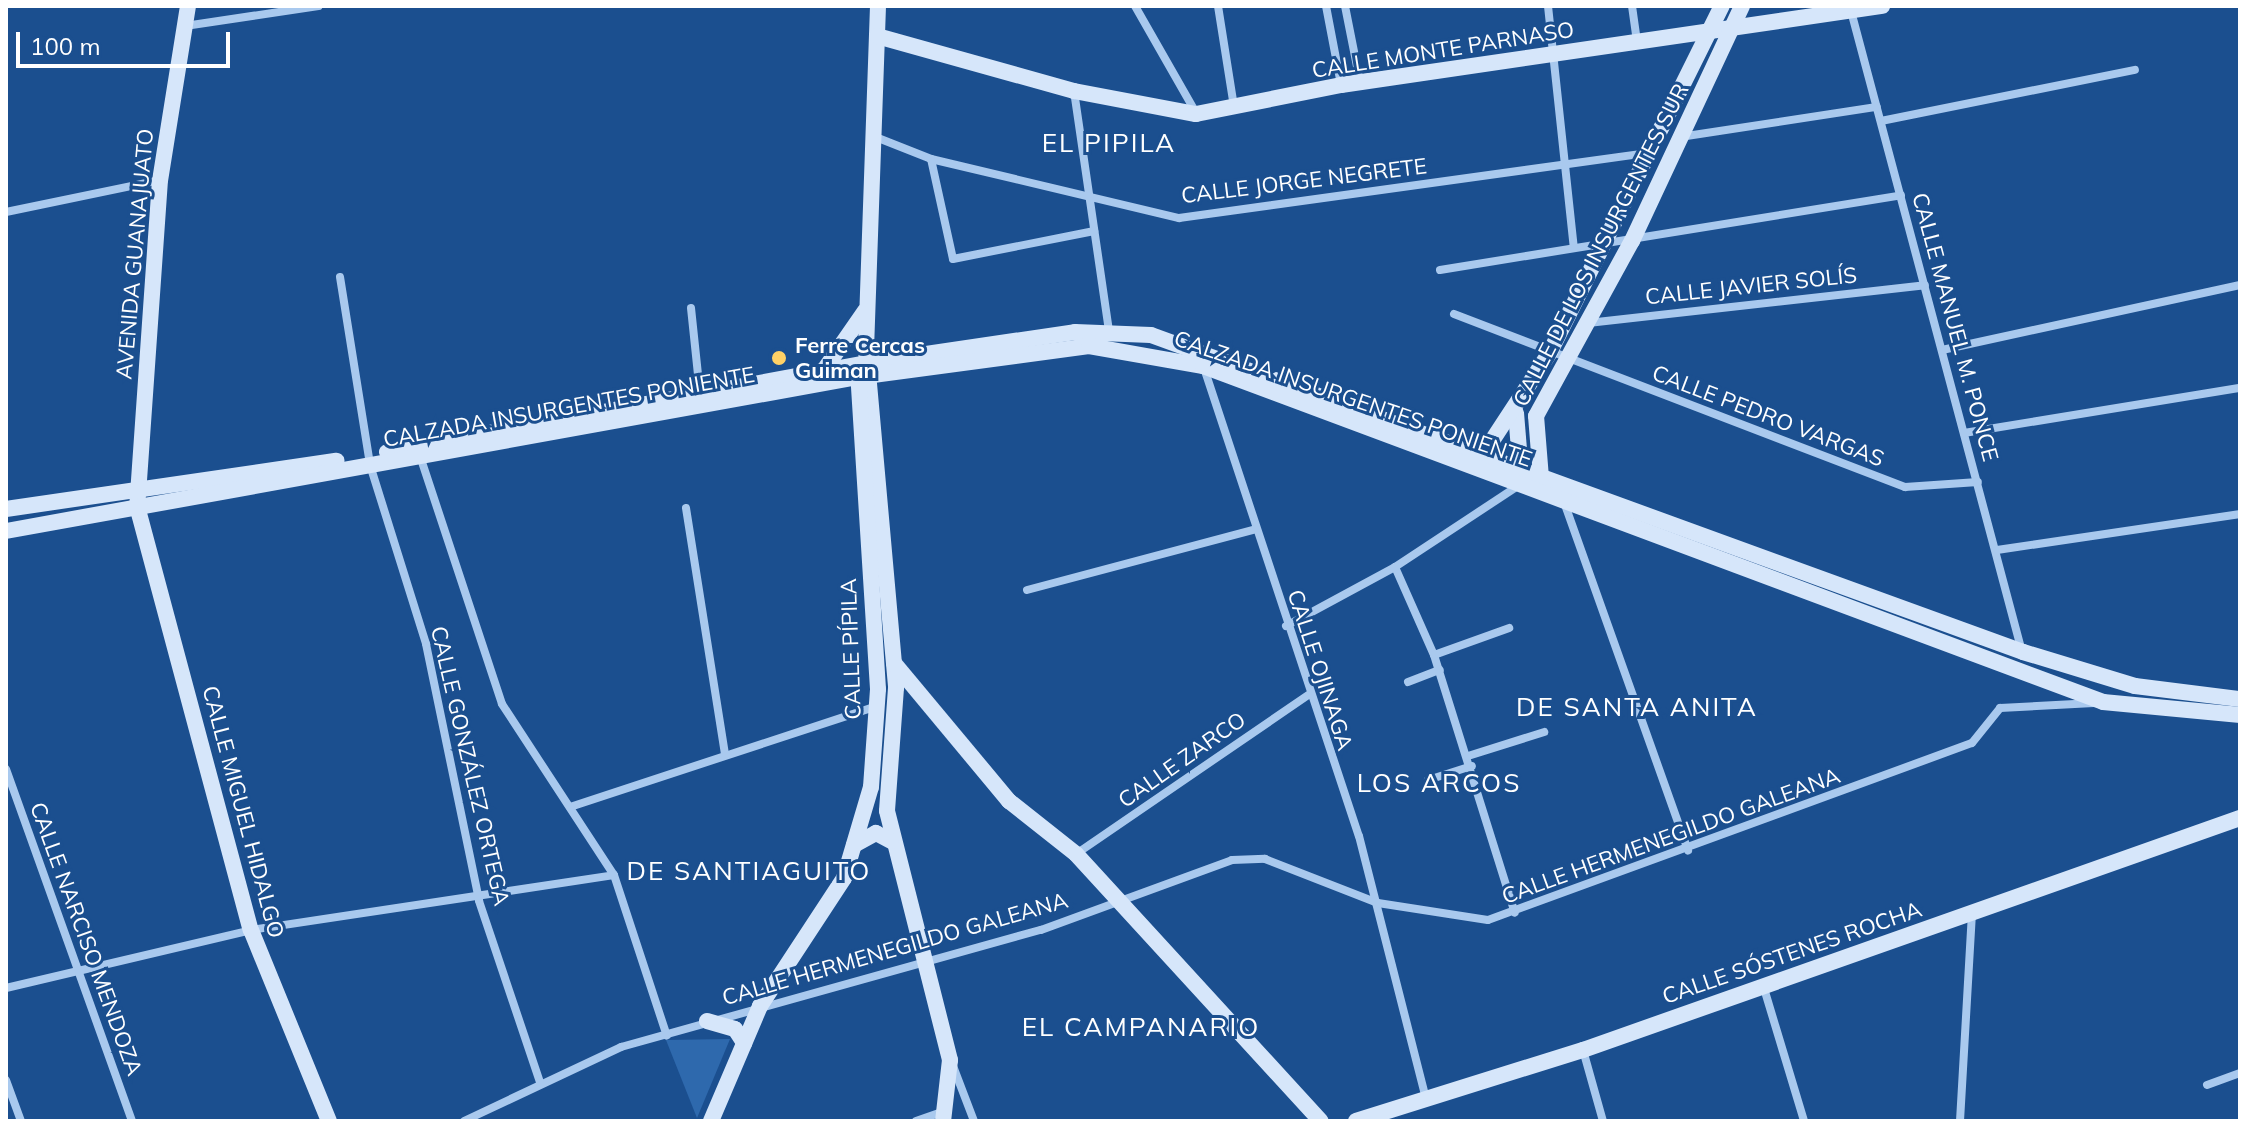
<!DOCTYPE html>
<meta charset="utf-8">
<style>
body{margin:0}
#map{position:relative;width:2246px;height:1127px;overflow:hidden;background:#1b4f8f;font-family:Mulish,sans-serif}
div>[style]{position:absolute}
.green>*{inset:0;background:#2e69ad}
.street>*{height:8px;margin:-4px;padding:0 4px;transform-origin:4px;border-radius:4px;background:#a9c9ee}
.secondary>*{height:16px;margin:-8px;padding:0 8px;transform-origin:8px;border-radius:8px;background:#d6e6fa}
.dots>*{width:22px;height:22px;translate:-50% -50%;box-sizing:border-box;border:4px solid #1b4f8f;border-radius:50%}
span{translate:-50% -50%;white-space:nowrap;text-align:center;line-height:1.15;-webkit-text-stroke:6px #1b4f8f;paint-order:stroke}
.street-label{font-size:22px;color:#fff}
.poi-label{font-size:22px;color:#fff;font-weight:700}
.left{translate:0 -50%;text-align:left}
.quarter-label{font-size:26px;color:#fff;letter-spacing:2px}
.frame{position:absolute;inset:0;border:8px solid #fff;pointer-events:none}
.scale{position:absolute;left:16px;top:32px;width:214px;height:36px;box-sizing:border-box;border:4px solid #fff;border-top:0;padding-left:10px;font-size:24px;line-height:28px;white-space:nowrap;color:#fff;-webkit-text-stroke:6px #1b4f8f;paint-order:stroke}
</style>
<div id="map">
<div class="green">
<i style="clip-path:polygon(730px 1039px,697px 1118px,666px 1040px)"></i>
</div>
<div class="street">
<i style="left:1135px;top:6px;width:123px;rotate:60.3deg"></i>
<i style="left:1218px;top:6px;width:102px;rotate:81deg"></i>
<i style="left:1326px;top:6px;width:80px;rotate:79.2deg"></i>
<i style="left:1345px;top:6px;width:77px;rotate:78.8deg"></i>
<i style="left:1548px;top:6px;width:243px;rotate:83.9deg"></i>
<i style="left:1632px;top:6px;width:35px;rotate:82deg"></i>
<i style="left:1851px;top:11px;width:663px;rotate:75.06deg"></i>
<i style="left:185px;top:26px;width:135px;rotate:-8.5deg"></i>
<i style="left:1074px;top:91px;width:243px;rotate:81.7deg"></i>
<i style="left:1881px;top:121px;width:259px;rotate:-11.4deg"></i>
<i style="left:873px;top:136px;width:62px;rotate:21.6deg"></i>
<i style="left:931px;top:159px;width:255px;rotate:13.4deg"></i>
<i style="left:1179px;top:218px;width:472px;rotate:-7.9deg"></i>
<i style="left:1680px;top:137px;width:199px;rotate:-8.7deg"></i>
<i style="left:931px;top:159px;width:102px;rotate:77.6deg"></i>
<i style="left:953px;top:259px;width:144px;rotate:-11.2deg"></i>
<i style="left:6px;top:212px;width:157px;rotate:-11.7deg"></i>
<i style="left:1440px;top:270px;width:467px;rotate:-9.2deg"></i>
<i style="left:340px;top:277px;width:190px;rotate:80.9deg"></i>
<i style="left:370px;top:465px;width:188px;rotate:72.6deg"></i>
<i style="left:426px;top:644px;width:262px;rotate:78.3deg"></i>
<i style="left:479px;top:901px;width:191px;rotate:71.4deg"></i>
<i style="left:691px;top:308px;width:85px;rotate:84deg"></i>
<i style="left:1454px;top:314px;width:483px;rotate:21deg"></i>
<i style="left:1905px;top:487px;width:73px;rotate:-3.9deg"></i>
<i style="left:1588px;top:323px;width:339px;rotate:-6.4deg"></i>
<i style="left:1942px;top:350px;width:305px;rotate:-12.3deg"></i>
<i style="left:1204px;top:368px;width:493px;rotate:71.7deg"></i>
<i style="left:1359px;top:836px;width:270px;rotate:75.7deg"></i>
<i style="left:1964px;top:433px;width:280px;rotate:-9.3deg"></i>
<i style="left:420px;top:456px;width:261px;rotate:71.7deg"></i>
<i style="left:502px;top:704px;width:204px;rotate:56.8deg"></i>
<i style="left:614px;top:875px;width:169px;rotate:71.8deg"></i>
<i style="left:1564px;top:502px;width:370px;rotate:70.4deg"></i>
<i style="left:686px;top:508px;width:250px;rotate:81deg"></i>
<i style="left:1997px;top:550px;width:246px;rotate:-8.4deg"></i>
<i style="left:1395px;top:567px;width:96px;rotate:66.1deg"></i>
<i style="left:1434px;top:655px;width:270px;rotate:72.6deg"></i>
<i style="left:1027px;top:590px;width:237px;rotate:-14.9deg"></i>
<i style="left:1286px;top:626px;width:124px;rotate:-28.4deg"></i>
<i style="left:1395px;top:567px;width:151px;rotate:-33.4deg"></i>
<i style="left:1434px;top:655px;width:80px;rotate:-19.8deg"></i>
<i style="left:1408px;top:682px;width:34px;rotate:-21deg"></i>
<i style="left:1468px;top:756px;width:80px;rotate:-17.5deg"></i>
<i style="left:6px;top:769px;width:374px;rotate:70.3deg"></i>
<i style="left:1428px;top:780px;width:46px;rotate:-17.7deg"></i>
<i style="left:570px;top:807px;width:323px;rotate:-18.2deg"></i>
<i style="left:1076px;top:854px;width:281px;rotate:-34.4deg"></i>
<i style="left:1763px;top:985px;width:142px;rotate:73.2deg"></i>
<i style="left:6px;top:988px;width:252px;rotate:-13.3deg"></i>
<i style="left:251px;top:930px;width:367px;rotate:-8.6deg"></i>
<i style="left:1583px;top:1050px;width:74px;rotate:74.3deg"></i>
<i style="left:953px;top:1066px;width:59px;rotate:69.1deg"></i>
<i style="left:6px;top:1080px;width:44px;rotate:69.9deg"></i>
<i style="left:2207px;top:1085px;width:35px;rotate:-20deg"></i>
<i style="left:464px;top:1121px;width:174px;rotate:-25.2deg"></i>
<i style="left:621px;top:1047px;width:436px;rotate:-15.6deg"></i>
<i style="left:1041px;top:930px;width:203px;rotate:-20.1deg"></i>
<i style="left:1232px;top:860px;width:33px;rotate:-2deg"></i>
<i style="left:1265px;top:859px;width:121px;rotate:21.3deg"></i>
<i style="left:1378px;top:903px;width:111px;rotate:8.8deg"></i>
<i style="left:1488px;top:920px;width:515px;rotate:-20.09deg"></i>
<i style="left:1972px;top:743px;width:45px;rotate:-51.3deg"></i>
<i style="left:2000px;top:708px;width:94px;rotate:-3deg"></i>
<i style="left:916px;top:1121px;width:28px;rotate:-19deg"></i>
<i style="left:1960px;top:1121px;width:207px;rotate:-86.7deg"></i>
</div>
<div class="secondary">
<i style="left:188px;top:6px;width:176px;rotate:99.1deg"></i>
<i style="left:160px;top:180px;width:327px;rotate:94deg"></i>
<i style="left:137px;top:506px;width:439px;rotate:75deg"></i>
<i style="left:251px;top:930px;width:206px;rotate:67.8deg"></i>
<i style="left:878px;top:6px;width:344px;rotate:92deg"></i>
<i style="left:866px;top:350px;width:339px;rotate:84.9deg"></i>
<i style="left:896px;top:688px;width:123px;rotate:94.2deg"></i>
<i style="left:887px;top:811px;width:257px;rotate:75.8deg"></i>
<i style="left:950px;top:1060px;width:61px;rotate:96.5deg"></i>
<i style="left:877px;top:36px;width:205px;rotate:15.6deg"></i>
<i style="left:1074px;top:91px;width:124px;rotate:10.7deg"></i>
<i style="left:1196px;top:114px;width:148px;rotate:-11.3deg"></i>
<i style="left:1341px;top:85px;width:547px;rotate:-8.31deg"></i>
<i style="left:824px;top:370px;width:72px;rotate:-55.2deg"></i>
<i style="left:1516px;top:413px;width:61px;rotate:85.3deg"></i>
<i style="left:387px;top:452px;width:493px;rotate:-10.5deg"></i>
<i style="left:872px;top:362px;width:205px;rotate:-8.4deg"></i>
<i style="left:1075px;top:332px;width:76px;rotate:2.3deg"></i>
<i style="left:1151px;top:335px;width:928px;rotate:19.98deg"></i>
<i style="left:2023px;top:652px;width:117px;rotate:16.9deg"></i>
<i style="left:2135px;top:686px;width:106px;rotate:7.1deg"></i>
<i style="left:1484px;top:453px;width:121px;rotate:-56.8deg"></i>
<i style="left:1550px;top:352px;width:386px;rotate:-63.6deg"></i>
<i style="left:1541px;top:478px;width:62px;rotate:-94.6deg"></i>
<i style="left:1536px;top:416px;width:200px;rotate:-61.3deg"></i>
<i style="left:1632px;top:241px;width:259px;rotate:-64.9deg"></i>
<i style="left:6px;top:509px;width:334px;rotate:-8.3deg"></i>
<i style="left:6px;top:531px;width:866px;rotate:-10.25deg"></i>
<i style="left:858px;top:377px;width:233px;rotate:-7.6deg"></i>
<i style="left:1089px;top:346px;width:116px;rotate:10deg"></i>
<i style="left:1203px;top:366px;width:961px;rotate:20.47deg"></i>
<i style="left:2103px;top:702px;width:138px;rotate:5.4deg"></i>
<i style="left:894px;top:663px;width:180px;rotate:50.2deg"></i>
<i style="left:1009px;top:801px;width:85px;rotate:38.3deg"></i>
<i style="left:1076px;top:854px;width:362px;rotate:47.5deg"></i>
<i style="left:854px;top:845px;width:25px;rotate:-29deg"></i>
<i style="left:876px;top:833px;width:17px;rotate:28deg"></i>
<i style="left:707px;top:1021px;width:29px;rotate:16deg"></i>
<i style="left:735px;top:1029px;width:17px;rotate:57deg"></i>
<i style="left:711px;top:1121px;width:125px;rotate:-66.9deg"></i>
<i style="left:760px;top:1006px;width:153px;rotate:-56.7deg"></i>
<i style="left:844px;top:878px;width:95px;rotate:-73.5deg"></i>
<i style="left:871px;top:787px;width:98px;rotate:-85.9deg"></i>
<i style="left:878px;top:689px;width:323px;rotate:-93.6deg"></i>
<i style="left:1356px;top:1121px;width:238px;rotate:-17.4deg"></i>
<i style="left:1583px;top:1050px;width:697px;rotate:-19.45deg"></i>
</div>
<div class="dots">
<i style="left:779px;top:358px;background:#ffd166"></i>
</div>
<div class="street-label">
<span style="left:1443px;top:50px;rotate:-9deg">CALLE MONTE PARNASO</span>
<span style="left:1304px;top:181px;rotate:-7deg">CALLE JORGE NEGRETE</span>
<span style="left:1601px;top:245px;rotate:-63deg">CALLE DE LOS INSURGENTES SUR</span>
<span style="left:135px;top:254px;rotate:-85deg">AVENIDA GUANAJUATO</span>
<span style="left:1751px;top:286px;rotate:-6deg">CALLE JAVIER SOLÍS</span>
<span style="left:1955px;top:327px;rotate:75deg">CALLE MANUEL M. PONCE</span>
<span style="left:1353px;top:399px;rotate:19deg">CALZADA INSURGENTES PONIENTE</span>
<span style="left:569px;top:407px;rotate:-10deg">CALZADA INSURGENTES PONIENTE</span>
<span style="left:1768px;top:416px;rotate:21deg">CALLE PEDRO VARGAS</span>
<span style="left:851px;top:649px;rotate:-92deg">CALLE PÍPILA</span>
<span style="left:1320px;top:670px;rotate:72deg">CALLE OJINAGA</span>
<span style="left:1182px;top:760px;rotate:-35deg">CALLE ZARCO</span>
<span style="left:470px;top:766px;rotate:77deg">CALLE GONZÁLEZ ORTEGA</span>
<span style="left:243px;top:812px;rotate:75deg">CALLE MIGUEL HIDALGO</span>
<span style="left:1671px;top:836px;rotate:-20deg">CALLE HERMENEGILDO GALEANA</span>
<span style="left:86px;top:939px;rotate:70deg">CALLE NARCISO MENDOZA</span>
<span style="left:895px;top:949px;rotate:-16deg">CALLE HERMENEGILDO GALEANA</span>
<span style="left:1792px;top:953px;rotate:-19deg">CALLE SÓSTENES ROCHA</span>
</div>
<div class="poi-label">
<span class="left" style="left:795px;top:358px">Ferre Cercas<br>Guiman</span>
</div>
<div class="quarter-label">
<span style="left:1109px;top:143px">EL PIPILA</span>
<span style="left:1637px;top:707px">DE SANTA ANITA</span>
<span style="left:1439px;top:783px">LOS ARCOS</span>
<span style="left:749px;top:871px">DE SANTIAGUITO</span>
<span style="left:1141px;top:1027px">EL CAMPANARIO</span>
</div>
<div class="frame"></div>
<div class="scale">100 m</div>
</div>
